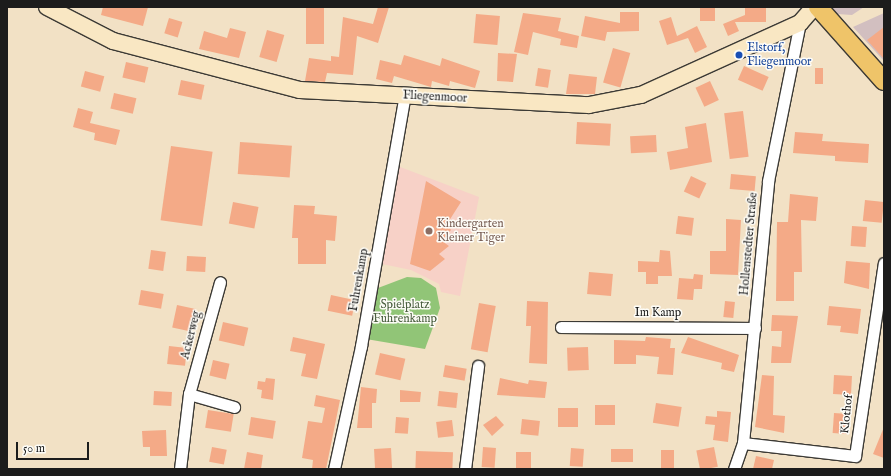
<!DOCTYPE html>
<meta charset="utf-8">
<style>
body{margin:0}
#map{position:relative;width:891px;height:476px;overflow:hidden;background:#f2e1c5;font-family:"IM FELL English",serif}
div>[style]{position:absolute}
.built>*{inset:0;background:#f7d1c7}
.industrial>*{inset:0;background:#d2bfc0}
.green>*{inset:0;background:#91c577}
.building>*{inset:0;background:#f4aa87;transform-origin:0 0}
.roads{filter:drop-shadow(1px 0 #3c3a35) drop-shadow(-1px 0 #3c3a35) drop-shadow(0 1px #3c3a35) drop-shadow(0 -1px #3c3a35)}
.street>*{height:11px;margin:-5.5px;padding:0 5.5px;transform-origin:5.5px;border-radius:5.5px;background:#fff}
.secondary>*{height:16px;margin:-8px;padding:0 8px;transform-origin:8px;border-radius:8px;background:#f9e7c3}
.primary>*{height:18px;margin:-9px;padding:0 9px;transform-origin:9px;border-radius:9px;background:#efc469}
.dots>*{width:11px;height:11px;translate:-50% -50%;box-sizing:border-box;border:2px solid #fdfcf7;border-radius:50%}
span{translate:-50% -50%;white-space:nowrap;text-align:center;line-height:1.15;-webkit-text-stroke:3px #fdfcf7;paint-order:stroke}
.transit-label{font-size:12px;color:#164399}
.left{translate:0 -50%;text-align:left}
.street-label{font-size:12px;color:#1c1c1c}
.education-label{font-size:12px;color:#785e54}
.park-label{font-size:12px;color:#4b6040}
.frame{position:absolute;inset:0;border:8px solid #1c1c1c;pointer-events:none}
.scale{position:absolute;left:16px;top:442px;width:73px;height:18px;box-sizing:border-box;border:2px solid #1c1c1c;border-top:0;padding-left:5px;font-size:12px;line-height:14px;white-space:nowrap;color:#1c1c1c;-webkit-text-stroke:3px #fdfcf7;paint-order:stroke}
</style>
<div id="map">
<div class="built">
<i style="clip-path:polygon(395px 165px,479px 197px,460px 296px,441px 292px,439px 284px,411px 270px,382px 264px)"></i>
</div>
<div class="industrial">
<i style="clip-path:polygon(830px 7px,864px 7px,852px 15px,837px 14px)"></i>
<i style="clip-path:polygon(884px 13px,884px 61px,853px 27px)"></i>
</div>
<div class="green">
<i style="clip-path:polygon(407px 277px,421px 278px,436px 288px,440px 308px,425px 349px,366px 339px,378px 288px)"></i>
</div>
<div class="building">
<i style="clip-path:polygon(103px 7px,148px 7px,143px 26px,101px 15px)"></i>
<i style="left:306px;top:7px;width:18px;height:37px"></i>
<i style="clip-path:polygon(378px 7px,389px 7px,378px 43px,357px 36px,353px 75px,327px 73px,325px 82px,305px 81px,309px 58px,331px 61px,331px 56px,339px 57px,343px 17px,373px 24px)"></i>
<i style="left:700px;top:7px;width:15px;height:14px"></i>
<i style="clip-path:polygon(745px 7px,766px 7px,766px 22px,735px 22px,739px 31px,728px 36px,723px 24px,745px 15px)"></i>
<i style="clip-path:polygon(620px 12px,639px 12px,639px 31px,607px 32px,605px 41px,581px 36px,585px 16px,620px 23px)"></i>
<i style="clip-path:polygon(523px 13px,561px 18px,558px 31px,579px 36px,577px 48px,560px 45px,561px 39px,533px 32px,528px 55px,514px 52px)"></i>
<i style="left:476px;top:14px;width:24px;height:29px;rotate:5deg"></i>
<i style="clip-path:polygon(671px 17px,677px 36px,697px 26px,707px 47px,695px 53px,688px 38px,667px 45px,659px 21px)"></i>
<i style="left:169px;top:18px;width:14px;height:16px;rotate:17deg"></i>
<i style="clip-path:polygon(884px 27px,884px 59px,867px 40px)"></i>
<i style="clip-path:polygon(230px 28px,246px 32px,239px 58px,199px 49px,204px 31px,227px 38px)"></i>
<i style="left:267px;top:30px;width:18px;height:28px;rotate:16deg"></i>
<i style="left:613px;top:48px;width:18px;height:36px;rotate:16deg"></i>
<i style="clip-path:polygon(498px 53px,517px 54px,513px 82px,497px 81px)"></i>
<i style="clip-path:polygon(404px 55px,440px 66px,442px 58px,480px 71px,475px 88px,450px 81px,449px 86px,432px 81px,431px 87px,394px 76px,392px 83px,376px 79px,380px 60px,401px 65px)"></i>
<i style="left:126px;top:62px;width:23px;height:16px;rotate:13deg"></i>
<i style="left:744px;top:66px;width:27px;height:15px;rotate:24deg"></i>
<i style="left:538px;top:68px;width:13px;height:18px;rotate:9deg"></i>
<i style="left:815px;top:68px;width:8px;height:16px"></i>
<i style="left:85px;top:71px;width:20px;height:16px;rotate:15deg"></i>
<i style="clip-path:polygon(569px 74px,597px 77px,595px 94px,566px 94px)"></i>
<i style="left:181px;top:80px;width:24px;height:15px;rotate:12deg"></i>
<i style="left:710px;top:81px;width:21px;height:16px;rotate:65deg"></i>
<i style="left:114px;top:93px;width:23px;height:16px;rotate:13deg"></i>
<i style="clip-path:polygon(78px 108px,93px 112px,90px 123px,120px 130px,116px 145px,94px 140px,95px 133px,73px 127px)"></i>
<i style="left:743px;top:111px;width:46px;height:19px;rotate:83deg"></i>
<i style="left:577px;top:122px;width:34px;height:22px;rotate:3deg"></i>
<i style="clip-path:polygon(706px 123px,712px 162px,670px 170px,667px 152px,688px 148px,685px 127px)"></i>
<i style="clip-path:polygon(795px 132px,823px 134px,822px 141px,869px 144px,868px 163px,835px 161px,835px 156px,793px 153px)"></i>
<i style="left:656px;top:135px;width:17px;height:26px;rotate:87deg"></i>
<i style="left:240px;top:142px;width:52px;height:32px;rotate:4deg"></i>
<i style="left:171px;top:146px;width:42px;height:75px;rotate:8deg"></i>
<i style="left:731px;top:174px;width:25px;height:15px;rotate:5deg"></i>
<i style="left:691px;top:176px;width:17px;height:17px;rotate:25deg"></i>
<i style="clip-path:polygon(426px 181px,461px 202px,447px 224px,451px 230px,442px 241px,449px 246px,439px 254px,445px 259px,430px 271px,410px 264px)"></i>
<i style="clip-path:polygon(790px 194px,818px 197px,816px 221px,801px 220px,802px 272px,794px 272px,794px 301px,776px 301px,777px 222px,788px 222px)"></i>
<i style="left:865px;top:200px;width:19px;height:21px;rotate:6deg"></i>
<i style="left:233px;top:202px;width:26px;height:22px;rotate:11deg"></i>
<i style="clip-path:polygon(294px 205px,315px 206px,314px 214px,337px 216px,335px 241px,326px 240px,326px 264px,298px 264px,298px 238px,292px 238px)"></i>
<i style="left:678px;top:216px;width:16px;height:18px;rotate:7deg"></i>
<i style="clip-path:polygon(726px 219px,741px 220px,738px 275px,710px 274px,710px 251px,726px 251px)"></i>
<i style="left:852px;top:226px;width:15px;height:20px;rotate:4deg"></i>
<i style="left:151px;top:250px;width:15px;height:19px;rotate:8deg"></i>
<i style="clip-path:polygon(660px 250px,670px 251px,672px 276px,658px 276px,658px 284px,646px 284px,646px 272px,638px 272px,638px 261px,659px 262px)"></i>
<i style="left:187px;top:256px;width:19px;height:15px;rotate:3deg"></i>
<i style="clip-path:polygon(846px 261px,870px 263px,869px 289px,844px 283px)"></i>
<i style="left:589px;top:272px;width:24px;height:22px;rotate:5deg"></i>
<i style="clip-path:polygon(694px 274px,703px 275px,702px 289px,694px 289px,693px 300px,677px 299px,679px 278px,693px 279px)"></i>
<i style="left:141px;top:290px;width:23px;height:15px;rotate:10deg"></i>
<i style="left:331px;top:295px;width:25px;height:16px;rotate:12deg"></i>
<i style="clip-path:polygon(527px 301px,548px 302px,547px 364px,529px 363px,531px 326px,526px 326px)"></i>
<i style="left:725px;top:301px;width:10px;height:16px;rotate:6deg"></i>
<i style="left:479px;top:303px;width:17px;height:47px;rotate:10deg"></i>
<i style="left:177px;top:305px;width:19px;height:23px;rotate:12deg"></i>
<i style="clip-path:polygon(829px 306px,861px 309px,858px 334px,840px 332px,841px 326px,827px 325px)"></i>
<i style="clip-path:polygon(772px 315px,798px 316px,791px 363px,771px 363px,772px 346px,781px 347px,782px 331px,771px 331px)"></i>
<i style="left:223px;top:322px;width:26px;height:19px;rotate:13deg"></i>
<i style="clip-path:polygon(293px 337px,325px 344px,317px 379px,301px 376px,306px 354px,290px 351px)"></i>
<i style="clip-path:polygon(646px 337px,671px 339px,670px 348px,675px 348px,673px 375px,657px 374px,659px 357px,636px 355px,636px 364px,614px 364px,614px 340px,645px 341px)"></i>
<i style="clip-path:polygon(688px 337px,739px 355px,734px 372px,721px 369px,722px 363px,681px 353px)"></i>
<i style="left:169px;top:346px;width:18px;height:18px;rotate:6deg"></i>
<i style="left:588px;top:347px;width:23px;height:21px;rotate:88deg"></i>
<i style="left:380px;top:353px;width:26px;height:22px;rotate:13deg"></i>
<i style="left:213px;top:360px;width:17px;height:16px;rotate:13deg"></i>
<i style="left:445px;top:365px;width:22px;height:12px;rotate:10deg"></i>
<i style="clip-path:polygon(762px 375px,774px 376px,773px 415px,785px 416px,784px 433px,755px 427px)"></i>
<i style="left:834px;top:375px;width:18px;height:19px;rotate:3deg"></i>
<i style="clip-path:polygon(266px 378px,275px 379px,273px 400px,261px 398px,262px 390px,257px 389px,258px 381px,265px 382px)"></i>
<i style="clip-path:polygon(500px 378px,528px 384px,529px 380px,547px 382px,545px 398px,497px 395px)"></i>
<i style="clip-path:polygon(361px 387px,377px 389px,376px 403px,372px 403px,372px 428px,357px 428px)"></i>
<i style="clip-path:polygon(400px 390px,421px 392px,420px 402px,400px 402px)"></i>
<i style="left:154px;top:391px;width:18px;height:14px;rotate:3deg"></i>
<i style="left:439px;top:391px;width:19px;height:15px;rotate:6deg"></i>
<i style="clip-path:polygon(316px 395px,340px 400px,326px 469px,312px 469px,313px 460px,302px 458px,308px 421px,322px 423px,325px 408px,314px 406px)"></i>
<i style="left:656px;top:403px;width:26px;height:20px;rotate:9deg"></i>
<i style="left:595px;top:405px;width:20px;height:20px"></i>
<i style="left:558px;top:408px;width:20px;height:19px"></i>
<i style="left:208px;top:410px;width:26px;height:18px;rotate:9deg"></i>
<i style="clip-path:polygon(717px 411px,731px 412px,728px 442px,713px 440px,715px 425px,705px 424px,706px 416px,717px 417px)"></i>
<i style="left:834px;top:413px;width:14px;height:20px;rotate:4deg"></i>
<i style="clip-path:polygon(496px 416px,504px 425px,492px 436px,483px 425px)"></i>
<i style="left:251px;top:417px;width:25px;height:18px;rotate:9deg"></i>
<i style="left:396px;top:417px;width:13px;height:16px;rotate:4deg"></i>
<i style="left:522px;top:419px;width:18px;height:15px;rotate:6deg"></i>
<i style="left:452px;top:420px;width:16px;height:16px;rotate:83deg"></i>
<i style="clip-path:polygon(884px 427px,884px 458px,873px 454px)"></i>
<i style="clip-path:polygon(166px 430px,167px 456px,150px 456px,150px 447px,143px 447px,142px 431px)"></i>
<i style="left:212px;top:447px;width:15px;height:15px;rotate:11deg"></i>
<i style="left:483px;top:447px;width:13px;height:20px;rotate:4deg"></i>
<i style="left:714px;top:447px;width:20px;height:18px;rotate:79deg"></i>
<i style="left:391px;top:448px;width:21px;height:17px;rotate:87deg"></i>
<i style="left:571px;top:448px;width:13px;height:18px;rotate:4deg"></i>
<i style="left:611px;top:449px;width:22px;height:13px"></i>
<i style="left:661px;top:450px;width:13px;height:19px"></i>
<i style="left:416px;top:451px;width:37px;height:17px;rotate:2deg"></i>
<i style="clip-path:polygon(247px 452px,263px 455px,261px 469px,244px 469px)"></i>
<i style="left:516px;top:452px;width:15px;height:17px"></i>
<i style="clip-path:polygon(756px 456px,774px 460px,772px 469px,753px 469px)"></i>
</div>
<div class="roads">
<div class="street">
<i style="left:561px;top:327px;width:194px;rotate:0.3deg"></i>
<i style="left:189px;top:394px;width:47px;rotate:16.1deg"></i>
<i style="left:743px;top:443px;width:113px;rotate:6.6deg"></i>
<i style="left:855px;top:456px;width:195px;rotate:-81.5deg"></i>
<i style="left:180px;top:469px;width:76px;rotate:-83.2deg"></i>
<i style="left:189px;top:394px;width:116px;rotate:-74.5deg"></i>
<i style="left:334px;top:469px;width:126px;rotate:-77.6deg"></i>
<i style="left:361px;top:346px;width:255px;rotate:-80.1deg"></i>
<i style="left:465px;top:469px;width:104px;rotate:-82.8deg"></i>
<i style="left:734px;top:469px;width:28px;rotate:-71deg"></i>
<i style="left:743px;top:443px;width:263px;rotate:-84.5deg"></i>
<i style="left:768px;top:181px;width:161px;rotate:-78.6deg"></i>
</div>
<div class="secondary">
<i style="left:47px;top:7px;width:74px;rotate:27.3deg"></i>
<i style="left:113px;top:41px;width:193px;rotate:14.7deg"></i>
<i style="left:300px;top:90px;width:289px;rotate:3deg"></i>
<i style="left:589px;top:105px;width:53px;rotate:-10.9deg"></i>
<i style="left:641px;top:95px;width:175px;rotate:-24.4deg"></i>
<i style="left:800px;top:23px;width:21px;rotate:-49deg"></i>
</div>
<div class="primary">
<i style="left:818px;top:7px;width:99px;rotate:48.3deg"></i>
</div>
</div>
<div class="dots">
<i style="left:739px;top:55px;background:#1a4fb4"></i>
<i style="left:429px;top:231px;background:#8d6e63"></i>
</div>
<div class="transit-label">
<span class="left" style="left:747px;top:55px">Elstorf,<br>Fliegenmoor</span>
</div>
<div class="street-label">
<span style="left:435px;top:97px;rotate:3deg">Fliegenmoor</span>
<span style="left:749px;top:244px;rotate:-85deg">Hollenstedter Straße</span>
<span style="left:359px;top:280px;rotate:-80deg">Fuhrenkamp</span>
<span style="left:658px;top:313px">Im Kamp</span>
<span style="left:191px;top:335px;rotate:-76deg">Ackerweg</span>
<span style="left:847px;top:414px;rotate:-84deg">Klothof</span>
</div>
<div class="education-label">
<span class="left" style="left:437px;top:231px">Kindergarten<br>Kleiner Tiger</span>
</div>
<div class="park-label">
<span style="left:405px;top:312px">Spielplatz<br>Fuhrenkamp</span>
</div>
<div class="frame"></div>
<div class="scale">50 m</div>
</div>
